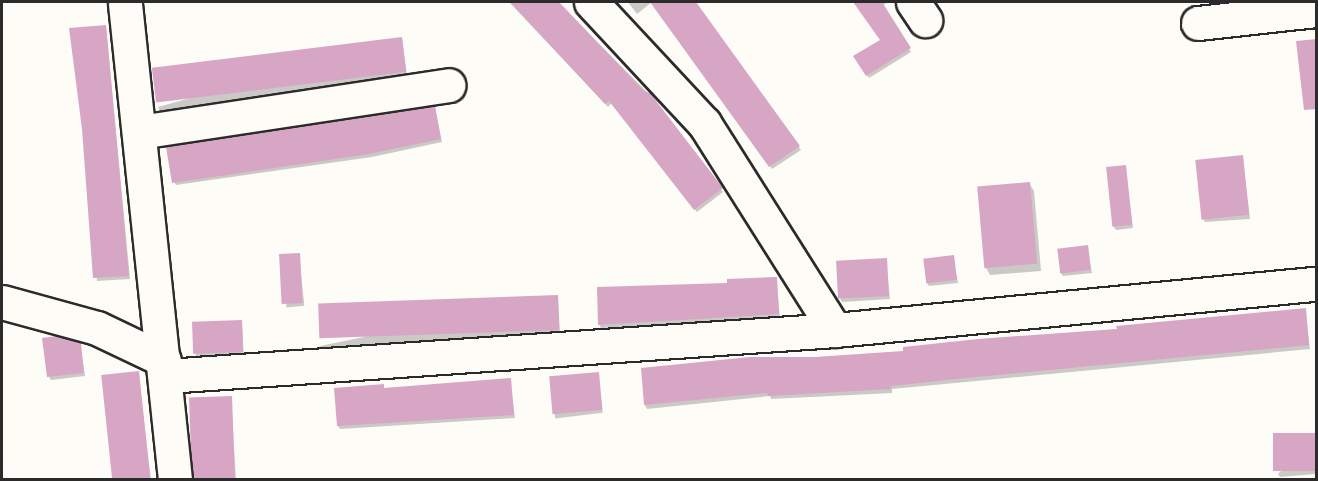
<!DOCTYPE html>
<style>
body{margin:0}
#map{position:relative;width:1318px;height:481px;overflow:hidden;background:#fdfcf7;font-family:Caveat,sans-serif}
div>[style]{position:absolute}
.shadow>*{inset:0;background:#0003;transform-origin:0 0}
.building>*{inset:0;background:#d7a6c4;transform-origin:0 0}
.roads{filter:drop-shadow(2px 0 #2b2b2b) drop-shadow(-2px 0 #2b2b2b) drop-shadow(0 2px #2b2b2b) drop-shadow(0 -2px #2b2b2b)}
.minor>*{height:33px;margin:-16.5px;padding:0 16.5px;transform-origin:16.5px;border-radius:16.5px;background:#fdfcf7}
span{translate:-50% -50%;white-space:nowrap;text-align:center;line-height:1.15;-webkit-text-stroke:6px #fdfcf7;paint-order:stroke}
.frame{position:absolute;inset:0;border:3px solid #2b2b2b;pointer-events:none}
</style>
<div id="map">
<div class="shadow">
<i style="clip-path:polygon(509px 2px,557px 2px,649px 94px,723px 192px,697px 212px,612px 103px,608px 107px)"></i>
<i style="clip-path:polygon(628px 2px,672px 2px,675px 5px,694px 2px,801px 150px,772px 169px,652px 2px,637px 14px)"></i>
<i style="clip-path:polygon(854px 2px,888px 2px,882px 6px,911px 52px,869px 78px,855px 57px,882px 40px)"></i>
<i style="clip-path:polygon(106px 26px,130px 279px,97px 281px,84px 129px)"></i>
<i style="clip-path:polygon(402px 39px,407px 76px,160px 111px,158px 107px)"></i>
<i style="clip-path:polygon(435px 108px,442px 142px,372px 157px,176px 185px,174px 182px)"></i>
<i style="clip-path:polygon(1242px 156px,1250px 219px,1205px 222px,1203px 219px)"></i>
<i style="clip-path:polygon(1125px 167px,1133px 228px,1116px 230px,1114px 227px)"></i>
<i style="clip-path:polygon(1029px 183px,1034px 191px,1041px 271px,990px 275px,986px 268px)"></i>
<i style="clip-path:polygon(1087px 247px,1092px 273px,1063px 276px,1061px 273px)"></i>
<i style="left:299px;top:255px;width:51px;height:18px;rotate:84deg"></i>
<i style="clip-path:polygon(953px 257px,958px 283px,929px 286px,927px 283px)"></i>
<i style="clip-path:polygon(886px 260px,890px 299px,842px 302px,840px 298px)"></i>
<i style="clip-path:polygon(776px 278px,780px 317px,601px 328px,599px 324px,729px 284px)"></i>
<i style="clip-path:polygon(558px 297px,560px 333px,322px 350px,320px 346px)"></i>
<i style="clip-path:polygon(1305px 309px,1310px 349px,892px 389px,892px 393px,771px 399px,770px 396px,647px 409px,645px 405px,642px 369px,905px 352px)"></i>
<i style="left:242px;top:322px;width:33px;height:48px;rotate:87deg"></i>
<i style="clip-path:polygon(80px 344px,85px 376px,51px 380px,49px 377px)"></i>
<i style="clip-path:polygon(138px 372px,151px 480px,114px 480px)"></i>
<i style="left:598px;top:374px;width:39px;height:48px;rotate:83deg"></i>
<i style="clip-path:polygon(510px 380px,515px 418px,340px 429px,338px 426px,383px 386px,385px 390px)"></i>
<i style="clip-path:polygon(231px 397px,236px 480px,194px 480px)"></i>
<i style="clip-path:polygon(1316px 435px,1316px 474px,1280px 477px,1278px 474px)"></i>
</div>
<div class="building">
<i style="clip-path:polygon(510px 2px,559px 2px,644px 91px,650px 93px,723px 188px,694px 210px,609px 101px,605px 104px)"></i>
<i style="clip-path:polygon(650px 2px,696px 2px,800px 146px,769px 167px)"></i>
<i style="clip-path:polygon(853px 2px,882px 2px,911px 48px,866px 76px,853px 56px,880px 40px)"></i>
<i style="clip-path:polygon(106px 25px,129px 276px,93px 278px,82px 129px,69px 28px)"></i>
<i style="left:402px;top:37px;width:35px;height:252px;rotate:83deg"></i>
<i style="clip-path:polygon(1317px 39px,1317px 109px,1304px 110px,1296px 41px)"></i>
<i style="clip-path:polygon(435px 106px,441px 139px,369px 154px,172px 183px,166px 147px)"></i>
<i style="left:1243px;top:155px;width:60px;height:48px;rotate:84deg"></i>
<i style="left:1126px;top:165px;width:60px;height:20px;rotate:84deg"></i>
<i style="left:1030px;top:182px;width:82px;height:53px;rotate:85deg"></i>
<i style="left:1088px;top:245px;width:25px;height:31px;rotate:83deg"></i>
<i style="left:300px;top:253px;width:50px;height:21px;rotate:87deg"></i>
<i style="left:954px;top:255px;width:25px;height:31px;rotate:83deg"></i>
<i style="left:887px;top:258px;width:38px;height:51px;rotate:87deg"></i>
<i style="clip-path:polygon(777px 277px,779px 314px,598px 325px,597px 287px,727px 283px,727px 279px)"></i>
<i style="left:558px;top:295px;width:35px;height:240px;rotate:88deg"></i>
<i style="clip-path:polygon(1306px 308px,1309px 345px,956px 379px,891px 386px,891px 389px,768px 396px,767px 393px,644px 405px,641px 368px,750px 357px,815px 357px,903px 351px,903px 347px,978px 339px,1117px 329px,1116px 326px)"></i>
<i style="left:242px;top:320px;width:32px;height:50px;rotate:88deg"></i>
<i style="clip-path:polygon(57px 336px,81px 343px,84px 373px,47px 377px,42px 338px)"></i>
<i style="left:139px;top:371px;width:110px;height:38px;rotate:84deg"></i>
<i style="left:599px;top:372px;width:38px;height:50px;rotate:85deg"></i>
<i style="clip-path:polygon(511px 378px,514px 415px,337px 426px,334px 388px,384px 384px,384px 388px)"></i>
<i style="left:232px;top:396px;width:84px;height:43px;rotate:88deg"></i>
<i style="left:1317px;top:433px;width:38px;height:44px;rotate:90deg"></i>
</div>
<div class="roads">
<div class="minor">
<i style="left:591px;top:2px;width:166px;rotate:47deg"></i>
<i style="left:704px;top:123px;width:245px;rotate:57.7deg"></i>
<i style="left:913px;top:2px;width:22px;rotate:56deg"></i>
<i style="left:125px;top:4px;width:479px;rotate:84deg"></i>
<i style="left:1198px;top:23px;width:119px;rotate:-6.3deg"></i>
<i style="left:139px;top:132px;width:313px;rotate:-8.6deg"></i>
<i style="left:2px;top:302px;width:98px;rotate:15.3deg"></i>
<i style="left:97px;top:328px;width:74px;rotate:25.5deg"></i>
<i style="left:166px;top:376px;width:671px;rotate:-3.93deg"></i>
<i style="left:835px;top:330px;width:483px;rotate:-5.5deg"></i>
</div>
</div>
<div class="frame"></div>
</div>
